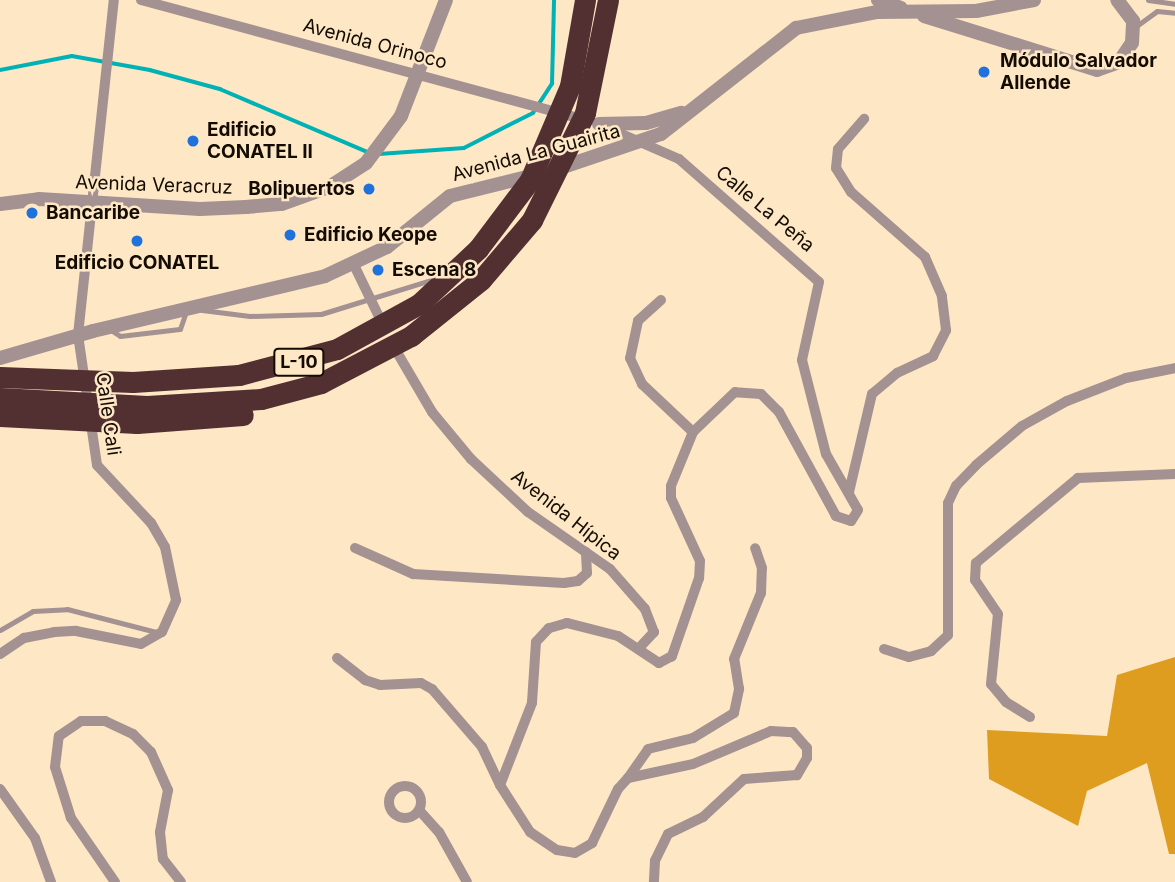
<!DOCTYPE html>
<meta charset="utf-8">
<style>
body{margin:0}
#map{position:relative;width:1175px;height:882px;overflow:hidden;background:#fee7c5;font-family:Inter,sans-serif}
div>[style]{position:absolute}
.forest>*{inset:0;background:#de9d1e}
.stream>*{height:3.5px;margin:-1.75px;padding:0 1.75px;transform-origin:1.75px;border-radius:1.75px;background:#00b2b6}
.service>*{height:5px;margin:-2.5px;padding:0 2.5px;transform-origin:2.5px;border-radius:2.5px;background:#a49191}
.minor>*{height:10px;margin:-5px;padding:0 5px;transform-origin:5px;border-radius:5px;background:#a49191}
.minor>.ring{margin:-5px;padding:0;box-sizing:content-box;background:none;border:10px solid #a49191;border-radius:50%}
.tertiary>*{height:14px;margin:-7px;padding:0 7px;transform-origin:7px;border-radius:7px;background:#a49191}
.motorway>*{height:21px;margin:-10.5px;padding:0 10.5px;transform-origin:10.5px;border-radius:10.5px;background:#523031}
.dots>*{width:19px;height:19px;translate:-50% -50%;box-sizing:border-box;border:4px solid #fee7c5;border-radius:50%}
span{translate:-50% -50%;white-space:nowrap;text-align:center;line-height:1.15;-webkit-text-stroke:5px #fee7c5;paint-order:stroke}
.shield-label span{padding:2px 5px;background:#fee7c5;border:2px solid;border-radius:5px;-webkit-text-stroke-width:0}
.shield-label{font-size:18px;color:#140c03;font-weight:700}
.street-label{font-size:19px;color:#140c03}
.poi-label{font-size:19px;color:#140c03;font-weight:700}
.left{translate:0 -50%;text-align:left}
.right{translate:-100% -50%;text-align:right}
</style>
<div id="map">
<div class="forest">
<i style="clip-path:polygon(1175px 657px,1175px 854px,1169px 854px,1147px 763px,1087px 791px,1078px 826px,989px 779px,987px 730px,1107px 736px,1117px 675px)"></i>
</div>
<div class="stream">
<i style="left:0;top:70px;width:73px;rotate:-11deg"></i>
<i style="left:72px;top:56px;width:79px;rotate:10.2deg"></i>
<i style="left:150px;top:70px;width:73px;rotate:15.2deg"></i>
<i style="left:220px;top:89px;width:161px;rotate:23.1deg"></i>
<i style="left:379px;top:154px;width:85px;rotate:-4deg"></i>
<i style="left:464px;top:148px;width:77px;rotate:-26.9deg"></i>
<i style="left:533px;top:113px;width:35px;rotate:-57deg"></i>
<i style="left:552px;top:84px;width:84px;rotate:-88.6deg"></i>
</div>
<div class="service">
<i style="left:1148px;top:0;width:27px;rotate:8deg"></i>
<i style="left:1135px;top:27px;width:27px;rotate:-36deg"></i>
<i style="left:1157px;top:11px;width:18px;rotate:6deg"></i>
<i style="left:202px;top:310px;width:48px;rotate:7.1deg"></i>
<i style="left:250px;top:316px;width:71px;rotate:-1.6deg"></i>
<i style="left:321px;top:314px;width:118px;rotate:-17.2deg"></i>
<i style="left:109px;top:329px;width:13px;rotate:32deg"></i>
<i style="left:120px;top:336px;width:60px;rotate:-6.7deg"></i>
<i style="left:180px;top:329px;width:18px;rotate:-71deg"></i>
<i style="left:0;top:630px;width:38px;rotate:-30deg"></i>
<i style="left:33px;top:611px;width:34px;rotate:-3deg"></i>
<i style="left:67px;top:609px;width:92px;rotate:14.5deg"></i>
</div>
<div class="minor">
<i style="left:141px;top:0;width:461px;rotate:15.1deg"></i>
<i style="left:601px;top:125px;width:85px;rotate:23.6deg"></i>
<i style="left:679px;top:159px;width:186px;rotate:41.3deg"></i>
<i style="left:819px;top:282px;width:80px;rotate:102.3deg"></i>
<i style="left:802px;top:360px;width:97px;rotate:75.7deg"></i>
<i style="left:826px;top:454px;width:64px;rotate:60.3deg"></i>
<i style="left:858px;top:510px;width:13px;rotate:122deg"></i>
<i style="left:851px;top:521px;width:16px;rotate:-162deg"></i>
<i style="left:836px;top:516px;width:119px;rotate:-118.7deg"></i>
<i style="left:779px;top:412px;width:25px;rotate:-135deg"></i>
<i style="left:761px;top:394px;width:26px;rotate:-176deg"></i>
<i style="left:735px;top:392px;width:58px;rotate:136.4deg"></i>
<i style="left:693px;top:432px;width:58px;rotate:112.2deg"></i>
<i style="left:671px;top:486px;width:12px;rotate:90deg"></i>
<i style="left:671px;top:498px;width:69px;rotate:65.3deg"></i>
<i style="left:700px;top:561px;width:17px;rotate:93deg"></i>
<i style="left:699px;top:578px;width:83px;rotate:109.1deg"></i>
<i style="left:672px;top:656px;width:15px;rotate:152deg"></i>
<i style="left:659px;top:663px;width:49px;rotate:-146.6deg"></i>
<i style="left:618px;top:636px;width:53px;rotate:-165.7deg"></i>
<i style="left:567px;top:623px;width:19px;rotate:164deg"></i>
<i style="left:549px;top:628px;width:19px;rotate:133deg"></i>
<i style="left:536px;top:642px;width:61px;rotate:93.8deg"></i>
<i style="left:532px;top:703px;width:88px;rotate:111.3deg"></i>
<i style="left:500px;top:785px;width:56px;rotate:57.4deg"></i>
<i style="left:530px;top:832px;width:32px;rotate:34deg"></i>
<i style="left:557px;top:850px;width:18px;rotate:9deg"></i>
<i style="left:575px;top:853px;width:20px;rotate:-30deg"></i>
<i style="left:592px;top:843px;width:60px;rotate:-64.3deg"></i>
<i style="left:618px;top:789px;width:15px;rotate:-48deg"></i>
<i style="left:628px;top:778px;width:66px;rotate:-12.2deg"></i>
<i style="left:693px;top:764px;width:85px;rotate:-22.9deg"></i>
<i style="left:771px;top:731px;width:22px;rotate:3deg"></i>
<i style="left:793px;top:732px;width:21px;rotate:49deg"></i>
<i style="left:807px;top:748px;width:10px;rotate:90deg"></i>
<i style="left:807px;top:758px;width:20px;rotate:120deg"></i>
<i style="left:797px;top:775px;width:53px;rotate:175.7deg"></i>
<i style="left:744px;top:779px;width:56px;rotate:137.2deg"></i>
<i style="left:703px;top:817px;width:39px;rotate:154deg"></i>
<i style="left:668px;top:834px;width:30px;rotate:116deg"></i>
<i style="left:655px;top:861px;width:21px;rotate:93deg"></i>
<i style="left:354px;top:265px;width:69px;rotate:64.2deg"></i>
<i style="left:661px;top:300px;width:31px;rotate:138deg"></i>
<i style="left:638px;top:321px;width:38px;rotate:102deg"></i>
<i style="left:630px;top:358px;width:29px;rotate:65deg"></i>
<i style="left:642px;top:384px;width:70px;rotate:43.3deg"></i>
<i style="left:391px;top:342px;width:81px;rotate:59.6deg"></i>
<i style="left:432px;top:412px;width:61px;rotate:50.3deg"></i>
<i style="left:471px;top:459px;width:78px;rotate:42.9deg"></i>
<i style="left:528px;top:512px;width:100px;rotate:34.8deg"></i>
<i style="left:610px;top:569px;width:53px;rotate:48.8deg"></i>
<i style="left:645px;top:609px;width:25px;rotate:69deg"></i>
<i style="left:654px;top:632px;width:22px;rotate:133deg"></i>
<i style="left:849px;top:492px;width:101px;rotate:-76.8deg"></i>
<i style="left:872px;top:394px;width:33px;rotate:-40deg"></i>
<i style="left:897px;top:373px;width:40px;rotate:-25deg"></i>
<i style="left:933px;top:356px;width:29px;rotate:-63deg"></i>
<i style="left:946px;top:330px;width:34px;rotate:-97deg"></i>
<i style="left:942px;top:296px;width:43px;rotate:-113.6deg"></i>
<i style="left:925px;top:257px;width:98px;rotate:-138.7deg"></i>
<i style="left:851px;top:192px;width:28px;rotate:-122deg"></i>
<i style="left:836px;top:168px;width:19px;rotate:-84deg"></i>
<i style="left:838px;top:149px;width:40px;rotate:-49deg"></i>
<i style="left:355px;top:548px;width:64px;rotate:24.1deg"></i>
<i style="left:413px;top:574px;width:151px;rotate:3.4deg"></i>
<i style="left:564px;top:583px;width:14px;rotate:-8deg"></i>
<i style="left:578px;top:581px;width:12px;rotate:-42deg"></i>
<i style="left:587px;top:573px;width:21px;rotate:-93deg"></i>
<i style="left:884px;top:649px;width:26px;rotate:18deg"></i>
<i style="left:909px;top:657px;width:23px;rotate:-15deg"></i>
<i style="left:931px;top:651px;width:23px;rotate:-43deg"></i>
<i style="left:948px;top:635px;width:132px;rotate:-90deg"></i>
<i style="left:948px;top:503px;width:19px;rotate:-65deg"></i>
<i style="left:956px;top:486px;width:29px;rotate:-46deg"></i>
<i style="left:976px;top:465px;width:60px;rotate:-40.3deg"></i>
<i style="left:1022px;top:426px;width:51px;rotate:-29.1deg"></i>
<i style="left:1067px;top:401px;width:63px;rotate:-21.3deg"></i>
<i style="left:1126px;top:378px;width:50px;rotate:-11.5deg"></i>
<i style="left:0;top:654px;width:29px;rotate:-34deg"></i>
<i style="left:24px;top:638px;width:31px;rotate:-11deg"></i>
<i style="left:54px;top:632px;width:22px;rotate:-3deg"></i>
<i style="left:76px;top:631px;width:66px;rotate:11.3deg"></i>
<i style="left:141px;top:644px;width:24px;rotate:-30deg"></i>
<i style="left:162px;top:632px;width:35px;rotate:-66deg"></i>
<i style="left:176px;top:600px;width:54px;rotate:-101.7deg"></i>
<i style="left:165px;top:547px;width:28px;rotate:-120deg"></i>
<i style="left:151px;top:523px;width:79px;rotate:-133deg"></i>
<i style="left:97px;top:465px;width:131px;rotate:-98.3deg"></i>
<i style="left:78px;top:335px;width:337px;rotate:-83.9deg"></i>
<i style="left:337px;top:658px;width:36px;rotate:38deg"></i>
<i style="left:365px;top:680px;width:16px;rotate:18deg"></i>
<i style="left:380px;top:685px;width:41px;rotate:-2.8deg"></i>
<i style="left:421px;top:683px;width:13px;rotate:29deg"></i>
<i style="left:432px;top:689px;width:77px;rotate:49.2deg"></i>
<i style="left:482px;top:747px;width:42px;rotate:64.7deg"></i>
<i style="left:1030px;top:717px;width:28px;rotate:-148deg"></i>
<i style="left:1006px;top:702px;width:23px;rotate:-130deg"></i>
<i style="left:991px;top:684px;width:70px;rotate:-84.3deg"></i>
<i style="left:998px;top:614px;width:41px;rotate:-124.1deg"></i>
<i style="left:975px;top:580px;width:17px;rotate:-87deg"></i>
<i style="left:976px;top:563px;width:133px;rotate:-39.8deg"></i>
<i style="left:1078px;top:478px;width:97px;rotate:-2.4deg"></i>
<i style="left:628px;top:778px;width:35px;rotate:-55deg"></i>
<i style="left:648px;top:749px;width:46px;rotate:-13.7deg"></i>
<i style="left:693px;top:738px;width:48px;rotate:-31.4deg"></i>
<i style="left:734px;top:713px;width:25px;rotate:-78deg"></i>
<i style="left:739px;top:689px;width:30px;rotate:-99deg"></i>
<i style="left:734px;top:659px;width:71px;rotate:-67.8deg"></i>
<i style="left:761px;top:593px;width:25px;rotate:-88deg"></i>
<i style="left:762px;top:568px;width:21px;rotate:-109deg"></i>
<i class="ring" style="left:389px;top:786px;width:22px;height:22px"></i>
<i style="left:0;top:789px;width:60px;rotate:54.5deg"></i>
<i style="left:35px;top:838px;width:47px;rotate:70deg"></i>
<i style="left:419px;top:810px;width:30px;rotate:48deg"></i>
<i style="left:439px;top:832px;width:57px;rotate:60.8deg"></i>
<i style="left:115px;top:882px;width:78px;rotate:-124.5deg"></i>
<i style="left:71px;top:818px;width:53px;rotate:-107.4deg"></i>
<i style="left:55px;top:767px;width:31px;rotate:-83deg"></i>
<i style="left:59px;top:736px;width:27px;rotate:-34deg"></i>
<i style="left:81px;top:721px;width:24px"></i>
<i style="left:105px;top:721px;width:31px;rotate:25deg"></i>
<i style="left:133px;top:734px;width:25px;rotate:45deg"></i>
<i style="left:151px;top:752px;width:42px;rotate:65.9deg"></i>
<i style="left:168px;top:790px;width:43px;rotate:100.8deg"></i>
<i style="left:160px;top:832px;width:27px;rotate:84deg"></i>
<i style="left:163px;top:859px;width:29px;rotate:52deg"></i>
</div>
<div class="tertiary">
<i style="left:878px;top:0;width:24px;rotate:19deg"></i>
<i style="left:924px;top:16px;width:181px;rotate:17.3deg"></i>
<i style="left:1097px;top:70px;width:23px;rotate:-20deg"></i>
<i style="left:1119px;top:62px;width:23px;rotate:-56deg"></i>
<i style="left:1132px;top:43px;width:22px;rotate:-87deg"></i>
<i style="left:1133px;top:21px;width:26px;rotate:-127deg"></i>
<i style="left:599px;top:124px;width:47px;rotate:-1.2deg"></i>
<i style="left:646px;top:123px;width:37px;rotate:-16deg"></i>
<i style="left:554px;top:170px;width:113px;rotate:-18.6deg"></i>
<i style="left:661px;top:134px;width:172px;rotate:-38.1deg"></i>
<i style="left:796px;top:28px;width:83px;rotate:-11.2deg"></i>
<i style="left:877px;top:12px;width:99px;rotate:-0.6deg"></i>
<i style="left:976px;top:11px;width:59px;rotate:-10.7deg"></i>
<i style="left:0;top:204px;width:39px;rotate:-7deg"></i>
<i style="left:39px;top:199px;width:161px;rotate:3.6deg"></i>
<i style="left:200px;top:209px;width:46px;rotate:-2.5deg"></i>
<i style="left:246px;top:207px;width:36px;rotate:-5deg"></i>
<i style="left:282px;top:204px;width:50px;rotate:-19.9deg"></i>
<i style="left:329px;top:187px;width:44px;rotate:-33deg"></i>
<i style="left:366px;top:163px;width:59px;rotate:-53.3deg"></i>
<i style="left:401px;top:116px;width:124px;rotate:-68.8deg"></i>
<i style="left:0;top:358px;width:97px;rotate:-16.2deg"></i>
<i style="left:93px;top:331px;width:238px;rotate:-13.3deg"></i>
<i style="left:325px;top:276px;width:68px;rotate:-25.1deg"></i>
<i style="left:387px;top:247px;width:81px;rotate:-39deg"></i>
<i style="left:450px;top:196px;width:88px;rotate:-13.9deg"></i>
</div>
<div class="motorway">
<i style="left:0;top:377px;width:133px;rotate:2.2deg"></i>
<i style="left:133px;top:382px;width:106px;rotate:-3.8deg"></i>
<i style="left:239px;top:375px;width:101px;rotate:-14.9deg"></i>
<i style="left:337px;top:349px;width:94px;rotate:-28.8deg"></i>
<i style="left:419px;top:304px;width:81px;rotate:-43deg"></i>
<i style="left:478px;top:249px;width:86px;rotate:-53deg"></i>
<i style="left:530px;top:180px;width:102px;rotate:-66.9deg"></i>
<i style="left:570px;top:86px;width:87px;rotate:-80.1deg"></i>
<i style="left:0;top:398px;width:147px;rotate:3.1deg"></i>
<i style="left:147px;top:406px;width:114px;rotate:-3.5deg"></i>
<i style="left:261px;top:399px;width:62px;rotate:-14.9deg"></i>
<i style="left:321px;top:383px;width:102px;rotate:-27.6deg"></i>
<i style="left:411px;top:336px;width:90px;rotate:-38.7deg"></i>
<i style="left:481px;top:280px;width:79px;rotate:-49.6deg"></i>
<i style="left:532px;top:220px;width:119px;rotate:-63.6deg"></i>
<i style="left:585px;top:113px;width:115px;rotate:-78.5deg"></i>
<i style="left:0;top:416px;width:137px;rotate:2.9deg"></i>
<i style="left:137px;top:423px;width:106px;rotate:-4.3deg"></i>
</div>
<div class="dots">
<i style="left:984px;top:72px;background:#1f71db"></i>
<i style="left:193px;top:141px;background:#1f71db"></i>
<i style="left:369px;top:189px;background:#1f71db"></i>
<i style="left:32px;top:213px;background:#1f71db"></i>
<i style="left:290px;top:235px;background:#1f71db"></i>
<i style="left:137px;top:241px;background:#1f71db"></i>
<i style="left:378px;top:270px;background:#1f71db"></i>
</div>
<div class="shield-label">
<span style="left:299px;top:362px">L-10</span>
</div>
<div class="street-label">
<span style="left:375px;top:44px;rotate:15deg">Avenida Orinoco</span>
<span style="left:536px;top:153px;rotate:-15deg">Avenida La Guairita</span>
<span style="left:154px;top:185px;rotate:2deg">Avenida Veracruz</span>
<span style="left:765px;top:209px;rotate:40deg">Calle La Peña</span>
<span style="left:108px;top:414px;rotate:82deg">Calle Cali</span>
<span style="left:566px;top:515px;rotate:38deg">Avenida Hípica</span>
</div>
<div class="poi-label">
<span class="left" style="left:1000px;top:72px">Módulo Salvador<br>Allende</span>
<span class="left" style="left:207px;top:141px">Edificio<br>CONATEL II</span>
<span class="right" style="left:355px;top:189px">Bolipuertos</span>
<span class="left" style="left:46px;top:213px">Bancaribe</span>
<span class="left" style="left:304px;top:235px">Edificio Keope</span>
<span style="left:137px;top:263px">Edificio CONATEL</span>
<span class="left" style="left:392px;top:270px">Escena 8</span>
</div>
</div>
